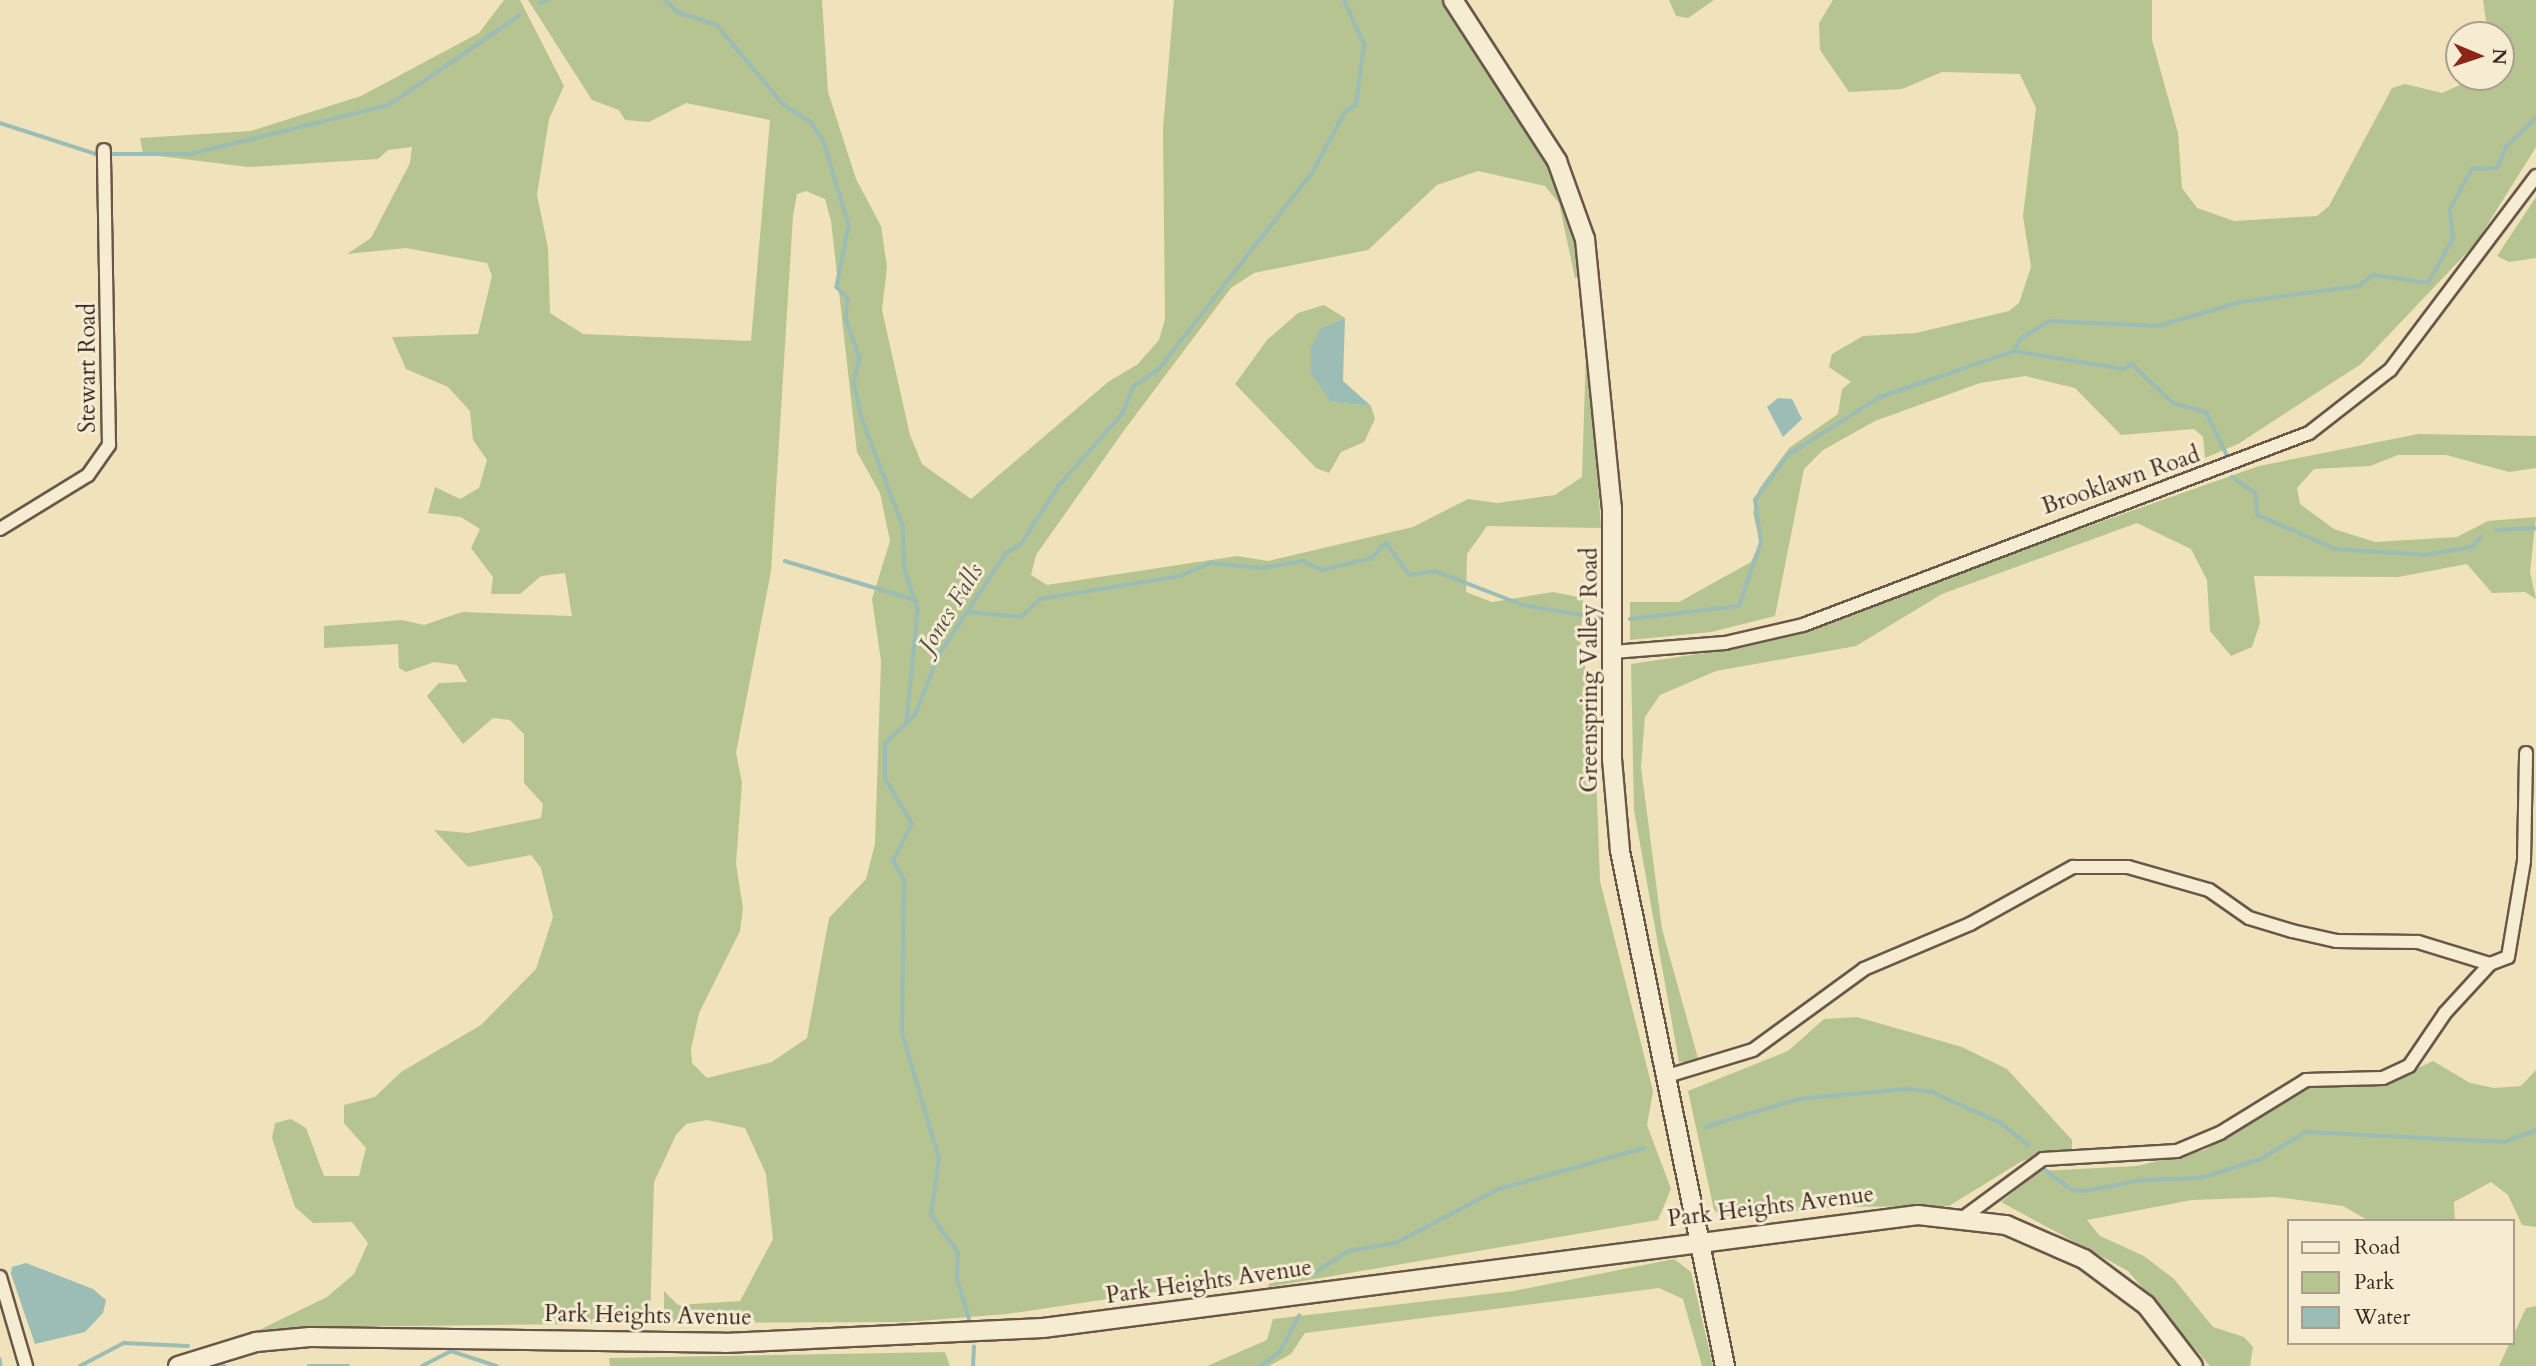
<!DOCTYPE html>
<style>
body{margin:0}
#map{position:relative;width:2536px;height:1366px;overflow:hidden;background:#f0e2ba;font-family:Cardo,serif}
div>[style]{position:absolute}
.green>*{inset:0;background:#b6c492}
.water>*{inset:0;background:#9bbdb5}
.stream>*{height:3.5px;margin:-1.75px;padding:0 1.75px;transform-origin:1.75px;border-radius:1.75px;background:#9bbdb5}
.roads{filter:drop-shadow(2px 0 #695849) drop-shadow(-2px 0 #695849) drop-shadow(0 2px #695849) drop-shadow(0 -2px #695849)}
.street>*{height:12px;margin:-6px;padding:0 6px;transform-origin:6px;border-radius:6px;background:#f5ecd2}
.secondary>*{height:18px;margin:-9px;padding:0 9px;transform-origin:9px;border-radius:9px;background:#f5ecd2}
span{translate:-50% -50%;white-space:nowrap;text-align:center;line-height:1.15;-webkit-text-stroke:6px #f5ecd2;paint-order:stroke}
.street-label{font-size:23px;color:#3c2a23}
.water-label{font-size:24px;color:#544f48;font-style:italic}
.legend{position:absolute;left:2287px;top:1219px;width:228px;height:126px;box-sizing:border-box;background:#f5ecd2;border:2px solid #ab9e8c;margin:0;padding:9px 12px;list-style:none;font-size:21px;color:#3c2a23}
.legend li{display:flex;align-items:center;gap:14px;height:35px}
.legend b{width:35px;border:2px solid #ab9e8c}
.north{position:absolute;left:2445px;top:21px;width:70px;height:70px;box-sizing:border-box;background:#f5ecd2;border:2px solid #ab9e8c;border-radius:50%;rotate:92deg;font-size:19px;font-weight:700;line-height:28px;text-align:center;color:#3c2a23}
.north::after{content:'';display:block;margin:auto;width:24px;height:32px;background:#8f2418;clip-path:polygon(50% 0,100% 100%,50% 72%,0 100%)}
</style>
<div id="map">
<div class="green">
<i style="clip-path:polygon(evenodd,504px 0,520px 0,564px 86px,549px 119px,537px 195px,548px 248px,550px 313px,583px 334px,751px 341px,770px 120px,686px 103px,649px 122px,625px 120px,619px 110px,592px 100px,528px 0,822px 0,828px 92px,856px 179px,881px 226px,887px 267px,882px 310px,910px 435px,922px 464px,971px 499px,1108px 382px,1138px 364px,1159px 340px,1165px 319px,1163px 129px,1174px 0,1447px 0,1558px 176px,1584px 273px,1575px 278px,1559px 203px,1545px 186px,1478px 171px,1437px 185px,1368px 250px,1254px 273px,1231px 288px,1125px 429px,1036px 555px,1031px 575px,1047px 585px,1237px 556px,1268px 561px,1413px 527px,1468px 499px,1497px 503px,1555px 495px,1582px 477px,1587px 321px,1601px 528px,1487px 526px,1467px 554px,1466px 592px,1492px 602px,1553px 592px,1583px 598px,1580px 651px,1593px 692px,1600px 881px,1653px 1091px,1647px 1125px,1671px 1189px,1658px 1220px,1268px 1287px,1273px 1274px,1007px 1314px,906px 1322px,664px 1323px,664px 1291px,678px 1305px,740px 1301px,773px 1239px,766px 1174px,745px 1128px,707px 1120px,686px 1124px,676px 1135px,654px 1182px,650px 1323px,328px 1327px,249px 1335px,327px 1297px,354px 1274px,368px 1243px,352px 1222px,313px 1223px,295px 1207px,272px 1138px,275px 1123px,291px 1119px,306px 1128px,324px 1176px,359px 1176px,366px 1148px,344px 1123px,344px 1105px,375px 1097px,401px 1072px,481px 1025px,536px 969px,553px 917px,541px 868px,531px 855px,468px 867px,434px 830px,468px 833px,541px 818px,543px 804px,524px 783px,524px 734px,510px 720px,493px 718px,463px 744px,427px 696px,439px 683px,467px 682px,457px 665px,434px 662px,406px 672px,399px 668px,398px 644px,324px 648px,324px 626px,402px 620px,424px 625px,462px 612px,572px 616px,565px 573px,541px 576px,520px 594px,491px 594px,493px 577px,471px 548px,480px 529px,461px 517px,428px 513px,435px 487px,460px 499px,479px 488px,487px 460px,473px 440px,470px 411px,448px 387px,406px 369px,392px 337px,478px 334px,492px 276px,487px 263px,406px 248px,347px 254px,371px 238px,410px 163px,412px 147px,388px 150px,378px 159px,248px 167px,143px 154px,140px 138px,251px 131px,361px 96px,479px 33px,504px 0,806px 191px,825px 199px,831px 221px,857px 452px,880px 493px,890px 541px,872px 599px,881px 661px,875px 844px,866px 879px,829px 918px,807px 1038px,772px 1062px,707px 1078px,692px 1063px,691px 1049px,699px 1013px,740px 931px,743px 908px,736px 864px,742px 783px,736px 753px,771px 571px,793px 216px,797px 194px,806px 191px)"></i>
<i style="clip-path:polygon(1669px 0,1714px 0,1688px 18px,1676px 16px)"></i>
<i style="clip-path:polygon(1833px 0,2152px 0,2152px 40px,2178px 133px,2182px 188px,2197px 208px,2234px 221px,2317px 216px,2329px 206px,2392px 88px,2405px 84px,2442px 93px,2477px 77px,2501px 77px,2501px 35px,2488px 35px,2483px 0,2536px 0,2536px 147px,2476px 243px,2361px 364px,2238px 444px,2205px 458px,2203px 437px,2194px 429px,2121px 435px,2075px 388px,2025px 376px,1980px 383px,1875px 421px,1823px 450px,1804px 469px,1775px 616px,1711px 632px,1630px 640px,1630px 602px,1679px 602px,1751px 562px,1760px 542px,1753px 513px,1759px 489px,1789px 448px,1838px 414px,1842px 389px,1851px 382px,1829px 367px,1832px 354px,1863px 336px,1916px 333px,2009px 311px,2019px 303px,2031px 267px,2023px 216px,2036px 108px,2020px 74px,1942px 72px,1902px 89px,1849px 92px,1820px 50px,1819px 23px)"></i>
<i style="clip-path:polygon(2536px 197px,2536px 258px,2509px 262px,2497px 256px)"></i>
<i style="clip-path:polygon(1324px 305px,1345px 318px,1321px 328px,1331px 402px,1371px 406px,1375px 419px,1364px 442px,1341px 452px,1329px 473px,1316px 468px,1235px 384px,1267px 340px,1298px 313px)"></i>
<i style="clip-path:polygon(2418px 434px,2536px 436px,2536px 468px,2509px 472px,2446px 455px,2398px 455px,2370px 466px,2314px 469px,2297px 488px,2300px 504px,2334px 529px,2375px 542px,2457px 537px,2488px 521px,2536px 517px,2530px 572px,2536px 599px,2525px 592px,2492px 593px,2467px 564px,2398px 577px,2254px 576px,2260px 623px,2252px 647px,2231px 656px,2210px 631px,2207px 580px,2191px 549px,2137px 523px,1942px 594px,1856px 646px,1716px 671px,1660px 695px,1645px 717px,1641px 767px,1662px 929px,1699px 1062px,1679px 1062px,1634px 810px,1631px 664px,1745px 647px,2259px 466px)"></i>
<i style="clip-path:polygon(1857px 1017px,1962px 1047px,2007px 1069px,2072px 1140px,2072px 1150px,2022px 1161px,1949px 1206px,1834px 1207px,1726px 1219px,1714px 1210px,1688px 1091px,1788px 1051px,1824px 1019px)"></i>
<i style="clip-path:polygon(2433px 1061px,2470px 1083px,2494px 1088px,2521px 1086px,2536px 1070px,2536px 1227px,2522px 1225px,2508px 1195px,2491px 1182px,2454px 1202px,2455px 1221px,2369px 1221px,2343px 1206px,2276px 1197px,2192px 1200px,2087px 1220px,2100px 1236px,2144px 1256px,2174px 1279px,2213px 1327px,2244px 1337px,2253px 1347px,2250px 1366px,2210px 1366px,2128px 1271px,2001px 1202px,2040px 1171px,2137px 1166px,2205px 1150px,2313px 1079px,2389px 1082px)"></i>
<i style="clip-path:polygon(1674px 1259px,1691px 1272px,1713px 1366px,1702px 1366px,1683px 1299px,1659px 1288px,1305px 1333px,1291px 1354px,1269px 1366px,1207px 1366px,1267px 1340px,1273px 1319px,1514px 1291px)"></i>
<i style="clip-path:polygon(2536px 1306px,2536px 1366px,2499px 1366px,2526px 1308px)"></i>
<i style="clip-path:polygon(945px 1352px,950px 1366px,610px 1366px,609px 1358px)"></i>
</div>
<div class="water">
<i style="clip-path:polygon(1345px 318px,1343px 381px,1371px 406px,1331px 402px,1311px 374px,1311px 347px,1321px 328px)"></i>
<i style="clip-path:polygon(1778px 398px,1792px 399px,1802px 419px,1783px 437px,1767px 407px)"></i>
<i style="clip-path:polygon(26px 1263px,93px 1289px,106px 1300px,103px 1313px,85px 1332px,35px 1344px,11px 1274px,12px 1267px)"></i>
</div>
<div class="stream">
<i style="left:665px;top:0;width:18px;rotate:43deg"></i>
<i style="left:678px;top:12px;width:41px;rotate:18.4deg"></i>
<i style="left:717px;top:25px;width:103px;rotate:50.1deg"></i>
<i style="left:783px;top:104px;width:33px;rotate:33deg"></i>
<i style="left:811px;top:122px;width:24px;rotate:57deg"></i>
<i style="left:824px;top:142px;width:87px;rotate:73.2deg"></i>
<i style="left:849px;top:225px;width:63px;rotate:101deg"></i>
<i style="left:837px;top:287px;width:16px;rotate:47deg"></i>
<i style="left:848px;top:299px;width:19px;rotate:96deg"></i>
<i style="left:846px;top:318px;width:43px;rotate:71.1deg"></i>
<i style="left:860px;top:359px;width:23px;rotate:105deg"></i>
<i style="left:854px;top:381px;width:38px;rotate:78deg"></i>
<i style="left:862px;top:418px;width:116px;rotate:69.2deg"></i>
<i style="left:903px;top:526px;width:44px;rotate:87.4deg"></i>
<i style="left:905px;top:570px;width:41px;rotate:71.6deg"></i>
<i style="left:918px;top:609px;width:115px;rotate:95.5deg"></i>
<i style="left:540px;top:3px;width:9px;rotate:-21deg"></i>
<i style="left:0;top:123px;width:101px;rotate:17.9deg"></i>
<i style="left:96px;top:154px;width:95px"></i>
<i style="left:191px;top:154px;width:204px;rotate:-13.9deg"></i>
<i style="left:389px;top:105px;width:158px;rotate:-34.4deg"></i>
<i style="left:2014px;top:351px;width:111px;rotate:9.3deg"></i>
<i style="left:2124px;top:369px;width:9px;rotate:-32deg"></i>
<i style="left:2132px;top:364px;width:57px;rotate:43.6deg"></i>
<i style="left:2173px;top:403px;width:35px;rotate:16deg"></i>
<i style="left:2207px;top:413px;width:47px;rotate:64.5deg"></i>
<i style="left:2232px;top:477px;width:29px;rotate:35deg"></i>
<i style="left:2256px;top:494px;width:21px;rotate:85deg"></i>
<i style="left:2258px;top:515px;width:85px;rotate:23.6deg"></i>
<i style="left:2336px;top:549px;width:89px;rotate:3.9deg"></i>
<i style="left:2425px;top:555px;width:48px;rotate:-9.7deg"></i>
<i style="left:2472px;top:547px;width:13px;rotate:-48deg"></i>
<i style="left:2496px;top:530px;width:40px;rotate:-2.9deg"></i>
<i style="left:785px;top:561px;width:137px;rotate:16.6deg"></i>
<i style="left:968px;top:612px;width:53px;rotate:5.4deg"></i>
<i style="left:1021px;top:617px;width:26px;rotate:-43deg"></i>
<i style="left:1040px;top:599px;width:142px;rotate:-9.3deg"></i>
<i style="left:1180px;top:576px;width:33px;rotate:-23deg"></i>
<i style="left:1210px;top:563px;width:53px;rotate:5.4deg"></i>
<i style="left:1263px;top:568px;width:41px;rotate:-9.9deg"></i>
<i style="left:1303px;top:561px;width:21px;rotate:25deg"></i>
<i style="left:1322px;top:570px;width:51px;rotate:-13.5deg"></i>
<i style="left:1372px;top:558px;width:21px;rotate:-47deg"></i>
<i style="left:1386px;top:543px;width:40px;rotate:53deg"></i>
<i style="left:1410px;top:575px;width:25px;rotate:-9deg"></i>
<i style="left:1435px;top:571px;width:94px;rotate:21.1deg"></i>
<i style="left:1523px;top:605px;width:78px;rotate:9.6deg"></i>
<i style="left:1630px;top:619px;width:110px;rotate:-6.8deg"></i>
<i style="left:1739px;top:606px;width:67px;rotate:-70.8deg"></i>
<i style="left:1761px;top:543px;width:43px;rotate:-97.9deg"></i>
<i style="left:1755px;top:500px;width:56px;rotate:-53.7deg"></i>
<i style="left:1788px;top:455px;width:109px;rotate:-32.2deg"></i>
<i style="left:1880px;top:397px;width:142px;rotate:-18.9deg"></i>
<i style="left:2014px;top:351px;width:13px;rotate:-63deg"></i>
<i style="left:2020px;top:339px;width:35px;rotate:-31deg"></i>
<i style="left:2050px;top:321px;width:109px;rotate:2.6deg"></i>
<i style="left:2159px;top:326px;width:84px;rotate:-16.5deg"></i>
<i style="left:2240px;top:302px;width:120px;rotate:-7.7deg"></i>
<i style="left:2359px;top:286px;width:19px;rotate:-36deg"></i>
<i style="left:2374px;top:275px;width:55px;rotate:8.4deg"></i>
<i style="left:2428px;top:283px;width:51px;rotate:-60.4deg"></i>
<i style="left:2453px;top:239px;width:30px;rotate:-96deg"></i>
<i style="left:2450px;top:209px;width:46px;rotate:-61.2deg"></i>
<i style="left:2472px;top:169px;width:25px;rotate:-2deg"></i>
<i style="left:2497px;top:168px;width:24px;rotate:-66deg"></i>
<i style="left:2507px;top:146px;width:40px;rotate:-44deg"></i>
<i style="left:1705px;top:1127px;width:98px;rotate:-16.6deg"></i>
<i style="left:1799px;top:1099px;width:108px;rotate:-5.3deg"></i>
<i style="left:1907px;top:1089px;width:25px;rotate:7deg"></i>
<i style="left:1932px;top:1092px;width:76px;rotate:24.2deg"></i>
<i style="left:2001px;top:1123px;width:35px;rotate:39deg"></i>
<i style="left:2043px;top:1168px;width:36px;rotate:37deg"></i>
<i style="left:2072px;top:1190px;width:14px;rotate:4deg"></i>
<i style="left:2086px;top:1191px;width:56px;rotate:-11.3deg"></i>
<i style="left:2141px;top:1180px;width:59px;rotate:-1.9deg"></i>
<i style="left:2200px;top:1178px;width:62px;rotate:-17deg"></i>
<i style="left:2259px;top:1160px;width:55px;rotate:-30.8deg"></i>
<i style="left:2306px;top:1132px;width:199px;rotate:2.9deg"></i>
<i style="left:2505px;top:1142px;width:33px;rotate:-21deg"></i>
<i style="left:1316px;top:1272px;width:38px;rotate:-33deg"></i>
<i style="left:1348px;top:1251px;width:49px;rotate:-9.5deg"></i>
<i style="left:1396px;top:1243px;width:116px;rotate:-27.7deg"></i>
<i style="left:1499px;top:1189px;width:151px;rotate:-15.8deg"></i>
<i style="left:969px;top:1319px;width:42px;rotate:-106.7deg"></i>
<i style="left:957px;top:1279px;width:26px;rotate:-88deg"></i>
<i style="left:958px;top:1253px;width:47px;rotate:-125.4deg"></i>
<i style="left:931px;top:1215px;width:57px;rotate:-81.9deg"></i>
<i style="left:939px;top:1159px;width:131px;rotate:-106.4deg"></i>
<i style="left:902px;top:1033px;width:153px;rotate:-89.3deg"></i>
<i style="left:904px;top:880px;width:22px;rotate:-120deg"></i>
<i style="left:893px;top:861px;width:42px;rotate:-62.8deg"></i>
<i style="left:912px;top:824px;width:52px;rotate:-121deg"></i>
<i style="left:885px;top:779px;width:35px;rotate:-90deg"></i>
<i style="left:885px;top:744px;width:42px;rotate:-44deg"></i>
<i style="left:915px;top:715px;width:65px;rotate:-68.2deg"></i>
<i style="left:939px;top:655px;width:122px;rotate:-56.7deg"></i>
<i style="left:1006px;top:553px;width:17px;rotate:-31deg"></i>
<i style="left:1021px;top:544px;width:68px;rotate:-57deg"></i>
<i style="left:1058px;top:487px;width:97px;rotate:-48.8deg"></i>
<i style="left:1122px;top:414px;width:30px;rotate:-67deg"></i>
<i style="left:1134px;top:386px;width:29px;rotate:-34deg"></i>
<i style="left:1158px;top:370px;width:250px;rotate:-52deg"></i>
<i style="left:1312px;top:173px;width:69px;rotate:-61.6deg"></i>
<i style="left:1345px;top:112px;width:13px;rotate:-32deg"></i>
<i style="left:1356px;top:105px;width:61px;rotate:-82.4deg"></i>
<i style="left:1364px;top:45px;width:49px;rotate:-114deg"></i>
<i style="left:0;top:1359px;width:7px;rotate:82deg"></i>
<i style="left:219px;top:1363px;width:6px;rotate:31deg"></i>
<i style="left:80px;top:1366px;width:50px;rotate:-27.6deg"></i>
<i style="left:124px;top:1343px;width:64px;rotate:2.7deg"></i>
<i style="left:309px;top:1366px;width:39px"></i>
<i style="left:422px;top:1366px;width:33px;rotate:-27deg"></i>
<i style="left:451px;top:1351px;width:48px;rotate:18.1deg"></i>
<i style="left:973px;top:1366px;width:19px;rotate:-87deg"></i>
<i style="left:1260px;top:1366px;width:24px;rotate:-35deg"></i>
<i style="left:1280px;top:1352px;width:41px;rotate:-62.2deg"></i>
</div>
<div class="roads">
<div class="street">
<i style="left:0;top:529px;width:103px;rotate:-31.5deg"></i>
<i style="left:88px;top:475px;width:37px;rotate:-55deg"></i>
<i style="left:109px;top:445px;width:295px;rotate:-91deg"></i>
<i style="left:1613px;top:652px;width:112px;rotate:-4.6deg"></i>
<i style="left:1725px;top:643px;width:80px;rotate:-13deg"></i>
<i style="left:1803px;top:625px;width:541px;rotate:-20.78deg"></i>
<i style="left:2309px;top:433px;width:103px;rotate:-37.9deg"></i>
<i style="left:2390px;top:370px;width:243px;rotate:-53deg"></i>
<i style="left:1664px;top:1077px;width:93px;rotate:-16.9deg"></i>
<i style="left:1753px;top:1050px;width:137px;rotate:-36.1deg"></i>
<i style="left:1864px;top:969px;width:115px;rotate:-23deg"></i>
<i style="left:1970px;top:924px;width:118px;rotate:-29deg"></i>
<i style="left:2073px;top:867px;width:55px"></i>
<i style="left:2128px;top:867px;width:84px;rotate:15.9deg"></i>
<i style="left:2209px;top:890px;width:49px;rotate:35deg"></i>
<i style="left:2249px;top:918px;width:45px;rotate:16.8deg"></i>
<i style="left:2292px;top:931px;width:45px;rotate:12.8deg"></i>
<i style="left:2336px;top:941px;width:82px;rotate:0.7deg"></i>
<i style="left:2418px;top:942px;width:75px;rotate:17deg"></i>
<i style="left:1964px;top:1217px;width:98px;rotate:-36.3deg"></i>
<i style="left:2043px;top:1159px;width:134px;rotate:-3.4deg"></i>
<i style="left:2177px;top:1151px;width:47px;rotate:-22.7deg"></i>
<i style="left:2220px;top:1133px;width:101px;rotate:-31.6deg"></i>
<i style="left:2306px;top:1080px;width:77px;rotate:-1.5deg"></i>
<i style="left:2383px;top:1078px;width:29px;rotate:-25deg"></i>
<i style="left:2409px;top:1066px;width:64px;rotate:-55.8deg"></i>
<i style="left:2445px;top:1013px;width:67px;rotate:-47.4deg"></i>
<i style="left:2490px;top:964px;width:19px;rotate:-21deg"></i>
<i style="left:2508px;top:957px;width:97px;rotate:-80.5deg"></i>
<i style="left:2524px;top:861px;width:108px;rotate:-88.9deg"></i>
<i style="left:0;top:1277px;width:93px;rotate:73.7deg"></i>
</div>
<div class="secondary">
<i style="left:1453px;top:0;width:192px;rotate:57.1deg"></i>
<i style="left:1557px;top:161px;width:83px;rotate:70.3deg"></i>
<i style="left:1585px;top:239px;width:270px;rotate:84.3deg"></i>
<i style="left:1612px;top:508px;width:251px;rotate:90deg"></i>
<i style="left:1612px;top:759px;width:92px;rotate:85deg"></i>
<i style="left:1620px;top:851px;width:526px;rotate:78.48deg"></i>
<i style="left:178px;top:1366px;width:82px;rotate:-17.1deg"></i>
<i style="left:256px;top:1342px;width:54px;rotate:-5.3deg"></i>
<i style="left:310px;top:1337px;width:415px;rotate:0.8deg"></i>
<i style="left:725px;top:1343px;width:318px;rotate:-2.7deg"></i>
<i style="left:1043px;top:1328px;width:882px;rotate:-7.36deg"></i>
<i style="left:1918px;top:1215px;width:89px;rotate:6.5deg"></i>
<i style="left:2006px;top:1225px;width:85px;rotate:23.6deg"></i>
<i style="left:2084px;top:1259px;width:77px;rotate:36.6deg"></i>
<i style="left:2146px;top:1305px;width:77px;rotate:52.4deg"></i>
</div>
</div>
<div class="street-label">
<span style="left:88px;top:368px;rotate:-90deg">Stewart Road</span>
<span style="left:2121px;top:481px;rotate:-19deg">Brooklawn Road</span>
<span style="left:1590px;top:670px;rotate:-90deg">Greenspring Valley Road</span>
<span style="left:1771px;top:1207px;rotate:-7deg">Park Heights Avenue</span>
<span style="left:1209px;top:1282px;rotate:-8deg">Park Heights Avenue</span>
<span style="left:648px;top:1316px;rotate:1deg">Park Heights Avenue</span>
</div>
<div class="water-label">
<span style="left:951px;top:608px;rotate:-58deg">Jones Falls</span>
</div>
<ul class="legend">
<li><b style="height:9px;background:#f5ecd2"></b>Road</li>
<li><b style="height:19px;background:#b6c492"></b>Park</li>
<li><b style="height:19px;background:#9bbdb5"></b>Water</li>
</ul>
<div class="north">N</div>
</div>
